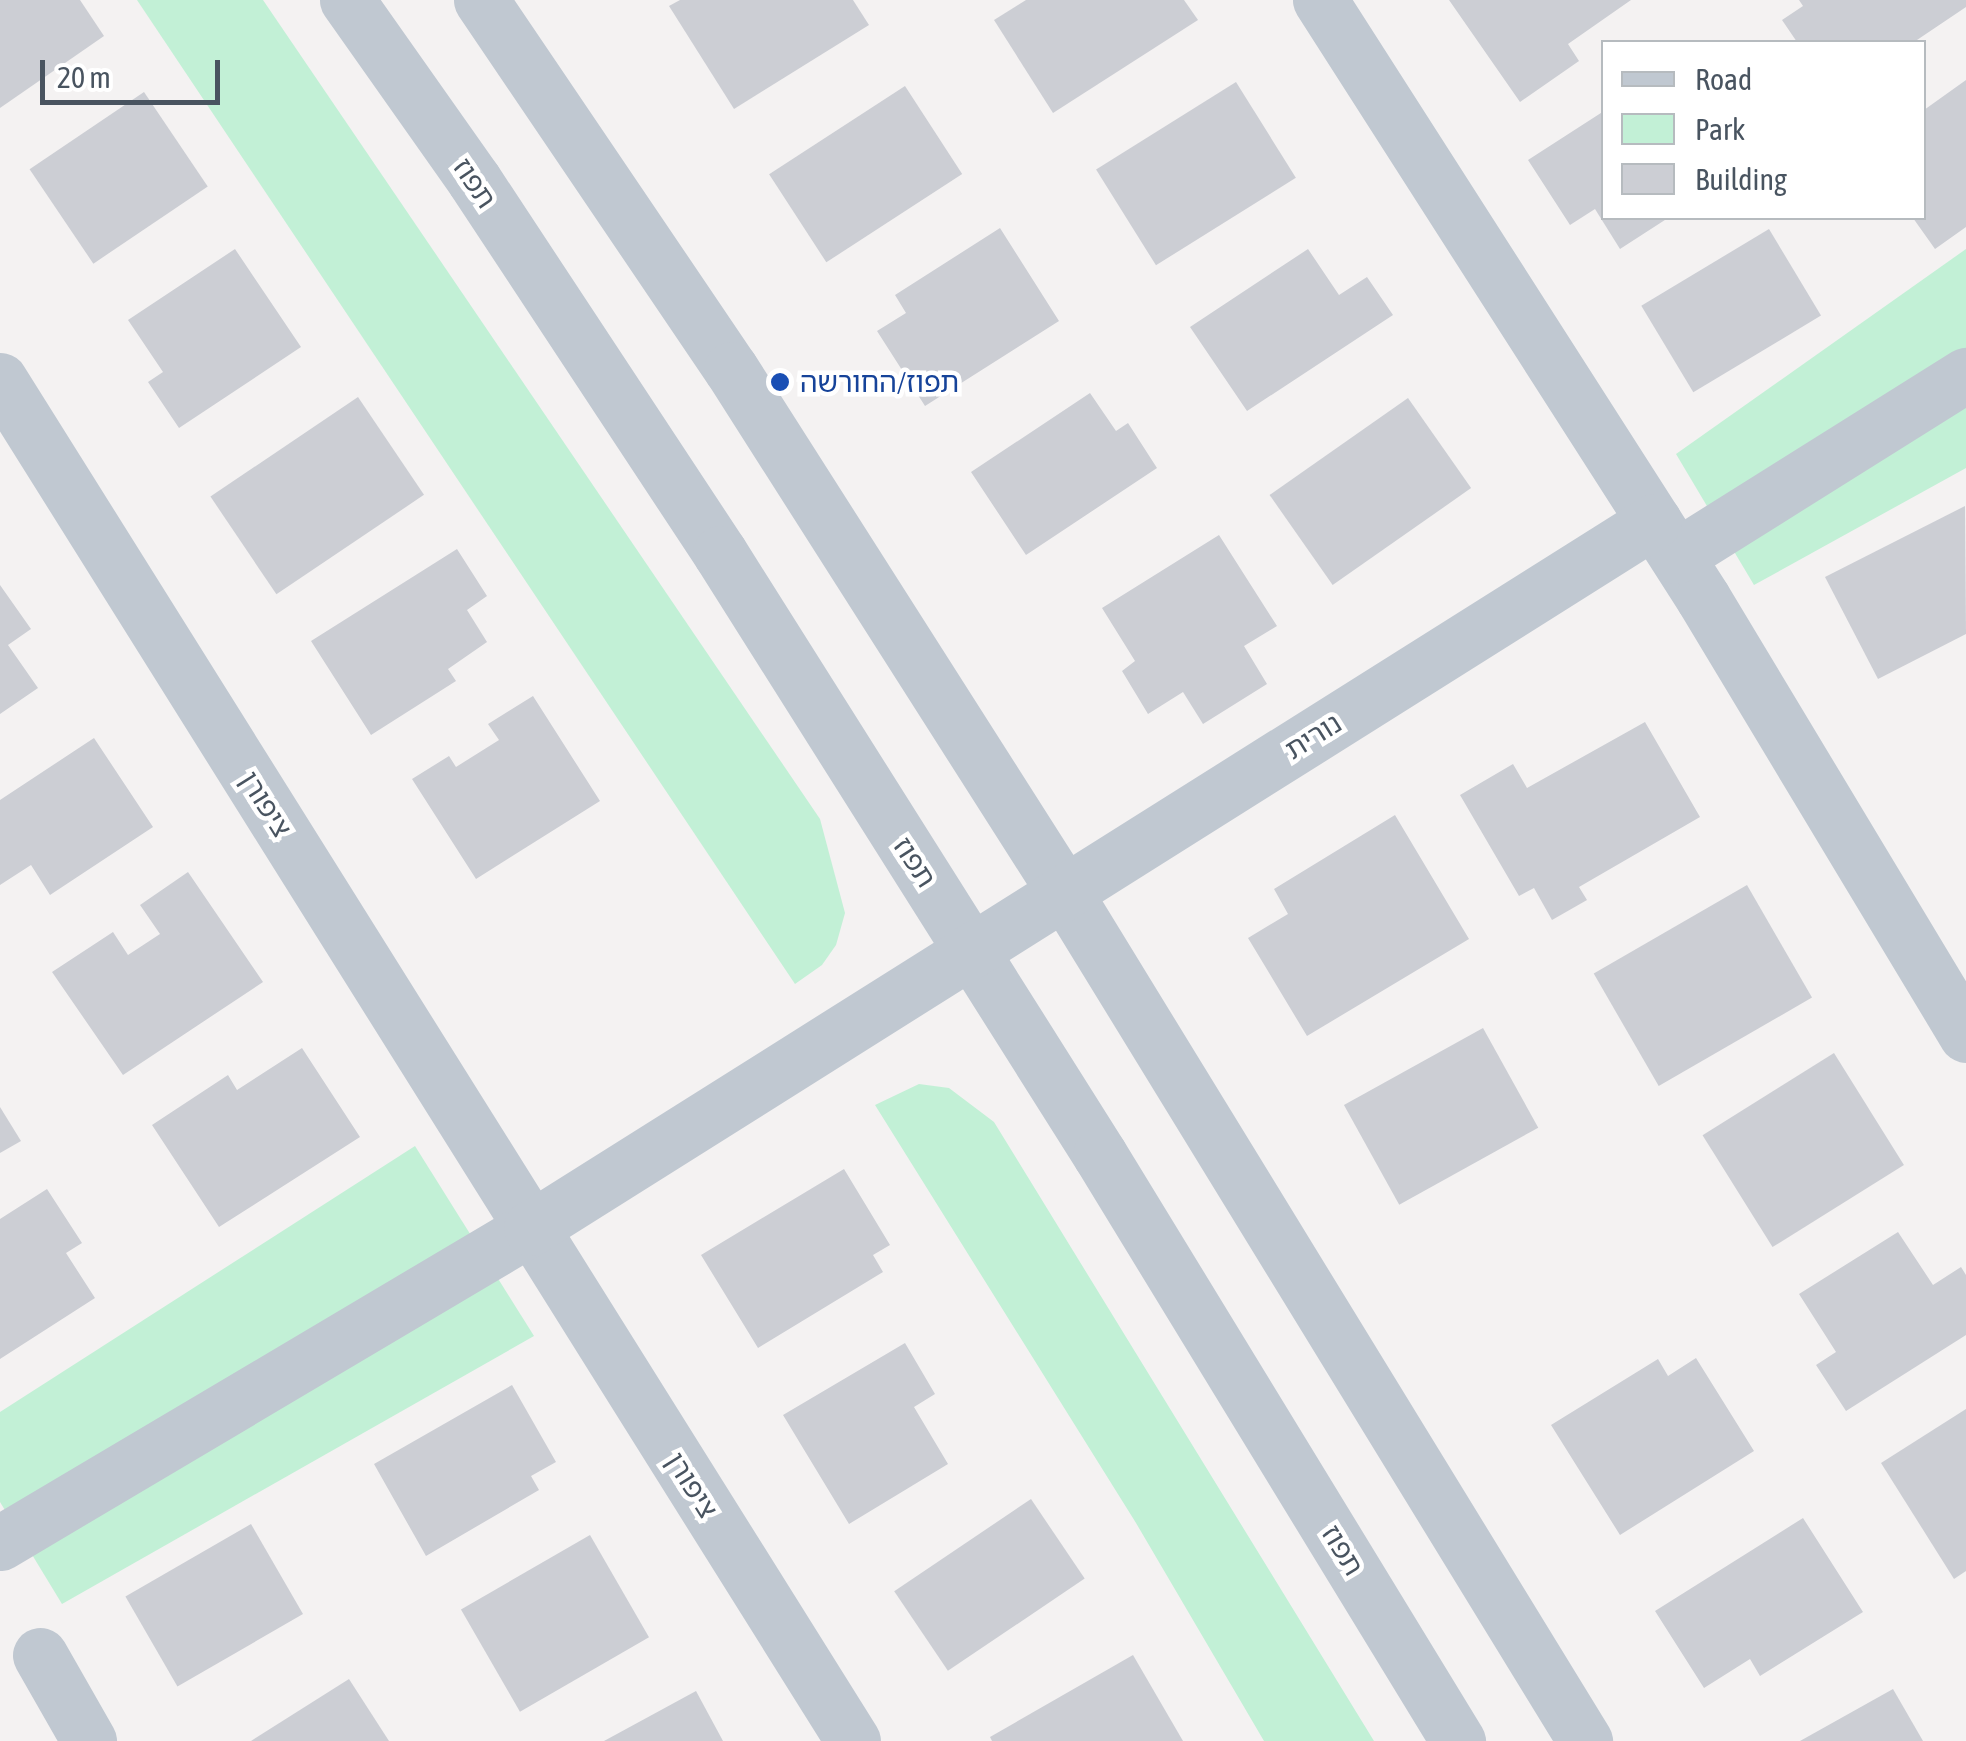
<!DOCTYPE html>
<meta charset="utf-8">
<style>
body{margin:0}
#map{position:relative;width:1966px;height:1741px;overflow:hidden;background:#f4f2f2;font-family:"Asap Condensed","Noto Sans Hebrew",sans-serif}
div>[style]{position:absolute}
.green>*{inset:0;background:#c2f0d6}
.building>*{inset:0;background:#ccced4;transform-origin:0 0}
.minor>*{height:55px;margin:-27.5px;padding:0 27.5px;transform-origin:27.5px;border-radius:27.5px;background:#c0c8d1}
.dots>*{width:28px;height:28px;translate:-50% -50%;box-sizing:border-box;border:5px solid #fff;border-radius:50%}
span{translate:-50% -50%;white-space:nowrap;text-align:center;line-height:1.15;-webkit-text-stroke:9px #fff;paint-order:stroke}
.street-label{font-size:28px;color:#495460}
.transit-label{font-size:28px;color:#164399}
.left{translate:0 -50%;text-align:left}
.legend{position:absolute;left:1601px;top:40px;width:325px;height:180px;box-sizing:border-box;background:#fff;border:2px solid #b6bbbf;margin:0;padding:12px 18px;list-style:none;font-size:30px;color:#495460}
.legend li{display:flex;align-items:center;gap:20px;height:50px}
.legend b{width:50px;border:2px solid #b6bbbf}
.scale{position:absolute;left:40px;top:60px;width:180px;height:45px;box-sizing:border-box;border:5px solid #495460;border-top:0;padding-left:12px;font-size:30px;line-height:35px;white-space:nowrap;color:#495460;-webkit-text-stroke:8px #fff;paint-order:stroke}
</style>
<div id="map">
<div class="green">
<i style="clip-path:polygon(137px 0,263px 0,820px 819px,845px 913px,836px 945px,822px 965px,795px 984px)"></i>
<i style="clip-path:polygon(1966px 249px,1966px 468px,1754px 585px,1676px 454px)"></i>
<i style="clip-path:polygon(919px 1084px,949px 1088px,994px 1122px,1374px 1741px,1264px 1741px,1136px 1523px,875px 1105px)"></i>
<i style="clip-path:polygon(415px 1146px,534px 1336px,62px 1604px,0 1502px,0 1412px)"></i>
</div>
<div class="building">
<i style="clip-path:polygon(0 0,80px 0,104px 36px,0 108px)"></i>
<i style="clip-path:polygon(680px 0,853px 0,869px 25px,734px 109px,669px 6px)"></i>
<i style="clip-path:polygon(1026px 0,1184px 0,1198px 20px,1053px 113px,994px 20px)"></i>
<i style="clip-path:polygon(1449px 0,1631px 0,1568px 44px,1579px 61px,1520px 102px)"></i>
<i style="clip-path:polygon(1799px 0,1966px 0,1966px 7px,1914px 42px,1797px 42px,1782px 20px,1803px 6px)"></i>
<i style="clip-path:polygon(1966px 80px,1966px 227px,1935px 249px,1913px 218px,1924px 218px,1924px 110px)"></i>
<i style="left:1236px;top:82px;width:113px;height:165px;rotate:58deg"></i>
<i style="left:905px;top:86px;width:105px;height:162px;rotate:57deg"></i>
<i style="left:144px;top:92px;width:114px;height:138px;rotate:56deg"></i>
<i style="clip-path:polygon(1604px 111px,1604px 218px,1668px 218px,1620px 249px,1595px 209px,1570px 225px,1528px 160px)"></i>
<i style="clip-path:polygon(1000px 228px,1059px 321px,925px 406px,877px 331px,906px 313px,895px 295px)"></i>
<i style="left:1769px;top:229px;width:101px;height:149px;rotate:59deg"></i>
<i style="clip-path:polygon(235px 249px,301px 347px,179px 428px,148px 382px,163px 372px,128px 320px)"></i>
<i style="clip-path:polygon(1308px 249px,1339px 295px,1367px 277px,1393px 315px,1247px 411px,1190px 327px)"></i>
<i style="clip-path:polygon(1090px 393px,1116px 431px,1128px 423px,1157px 468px,1026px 555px,971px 472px)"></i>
<i style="left:358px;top:397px;width:118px;height:178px;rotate:56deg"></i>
<i style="left:1408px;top:398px;width:110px;height:169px;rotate:55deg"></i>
<i style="clip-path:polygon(1965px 506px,1966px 634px,1878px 679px,1825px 577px)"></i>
<i style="clip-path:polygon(1219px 535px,1277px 626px,1244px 646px,1267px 684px,1203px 724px,1183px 692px,1148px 714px,1122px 671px,1135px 661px,1102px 608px)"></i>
<i style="clip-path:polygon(457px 549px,487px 596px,467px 610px,487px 642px,448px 669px,456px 681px,371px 735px,311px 641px)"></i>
<i style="clip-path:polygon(0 585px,31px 629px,8px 645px,38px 688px,0 714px)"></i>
<i style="clip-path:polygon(533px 696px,600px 801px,476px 879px,412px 779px,449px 756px,456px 767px,499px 740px,488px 724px)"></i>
<i style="clip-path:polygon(1645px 722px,1700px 817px,1579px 887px,1587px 900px,1552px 920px,1534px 888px,1519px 896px,1460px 795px,1513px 764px,1527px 788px)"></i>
<i style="clip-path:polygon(94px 738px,153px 827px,50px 895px,31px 865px,0 885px,0 800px)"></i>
<i style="clip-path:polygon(1395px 815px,1469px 939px,1307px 1036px,1248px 938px,1288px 914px,1274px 889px)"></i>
<i style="clip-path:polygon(188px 872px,263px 982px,123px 1075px,52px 972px,113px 932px,128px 955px,160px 934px,140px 905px)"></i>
<i style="left:1747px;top:885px;width:130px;height:177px;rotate:60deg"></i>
<i style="left:1483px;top:1028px;width:114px;height:159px;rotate:61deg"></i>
<i style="clip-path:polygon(302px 1048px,360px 1137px,219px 1227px,152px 1125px,228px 1075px,237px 1090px)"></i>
<i style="left:1834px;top:1053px;width:132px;height:155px;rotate:58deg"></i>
<i style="clip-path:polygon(0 1107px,21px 1141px,0 1153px)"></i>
<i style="clip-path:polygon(844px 1169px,890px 1245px,873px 1255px,883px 1272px,758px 1348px,701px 1255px)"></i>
<i style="clip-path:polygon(47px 1189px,82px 1243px,66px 1253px,95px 1298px,0 1359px,0 1219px)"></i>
<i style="clip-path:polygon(1898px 1232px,1933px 1285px,1961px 1267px,1966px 1275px,1966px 1335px,1846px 1411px,1816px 1365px,1836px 1352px,1799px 1294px)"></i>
<i style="clip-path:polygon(905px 1343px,935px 1394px,914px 1407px,948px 1464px,849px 1524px,783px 1415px)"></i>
<i style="clip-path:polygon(1696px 1358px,1754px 1451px,1620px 1535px,1551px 1425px,1658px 1359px,1668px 1376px)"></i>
<i style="clip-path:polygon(512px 1385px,556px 1462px,531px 1476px,539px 1490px,426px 1556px,374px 1464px)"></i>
<i style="clip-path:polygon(1966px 1409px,1966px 1571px,1954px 1579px,1881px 1463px)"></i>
<i style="left:1031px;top:1499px;width:96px;height:165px;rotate:56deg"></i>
<i style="clip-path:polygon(1803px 1518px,1863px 1612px,1760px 1676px,1750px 1659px,1704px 1688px,1655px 1611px)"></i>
<i style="left:251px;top:1524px;width:104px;height:145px;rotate:60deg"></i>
<i style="left:590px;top:1535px;width:118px;height:149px;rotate:60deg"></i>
<i style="clip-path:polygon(1133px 1655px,1183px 1741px,992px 1741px,990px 1737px)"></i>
<i style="clip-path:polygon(349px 1679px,389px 1741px,251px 1741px)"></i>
<i style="clip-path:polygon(1893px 1689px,1923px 1741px,1800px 1741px)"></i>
<i style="clip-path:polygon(696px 1691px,723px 1741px,604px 1741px)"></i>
</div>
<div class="minor">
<i style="left:347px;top:0;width:220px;rotate:54.8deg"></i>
<i style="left:474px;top:180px;width:447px;rotate:56.6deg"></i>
<i style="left:720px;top:553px;width:712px;rotate:57.74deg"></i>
<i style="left:1100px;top:1155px;width:687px;rotate:58.58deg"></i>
<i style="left:481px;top:0;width:446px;rotate:55.9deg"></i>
<i style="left:731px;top:369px;width:621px;rotate:57.49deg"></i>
<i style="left:1065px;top:893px;width:995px;rotate:58.48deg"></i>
<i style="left:1320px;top:0;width:710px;rotate:57.36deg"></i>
<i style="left:1703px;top:598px;width:510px;rotate:58.96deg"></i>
<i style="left:0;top:380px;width:1606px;rotate:57.92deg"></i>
<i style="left:1677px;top:556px;width:341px;rotate:-32.1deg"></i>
<i style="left:0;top:1543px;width:617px;rotate:-30.68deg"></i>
<i style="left:531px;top:1228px;width:1327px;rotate:-32.19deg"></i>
<i style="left:40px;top:1655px;width:99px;rotate:60.3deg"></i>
</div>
<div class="dots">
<i style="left:780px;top:382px;background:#1a4fb4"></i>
</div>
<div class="street-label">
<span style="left:475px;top:183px;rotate:56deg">תפוז</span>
<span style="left:1313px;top:736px;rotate:-32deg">נורית</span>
<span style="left:266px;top:804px;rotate:58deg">ציפורן</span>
<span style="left:915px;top:862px;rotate:57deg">תפוז</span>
<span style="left:692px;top:1485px;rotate:58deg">ציפורן</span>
<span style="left:1343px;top:1550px;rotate:59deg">תפוז</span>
</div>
<div class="transit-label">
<span class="left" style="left:800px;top:382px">תפוז/החורשה</span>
</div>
<ul class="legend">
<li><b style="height:12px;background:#c0c8d1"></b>Road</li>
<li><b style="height:28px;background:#c2f0d6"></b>Park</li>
<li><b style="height:28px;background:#ccced4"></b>Building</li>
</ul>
<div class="scale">20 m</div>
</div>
